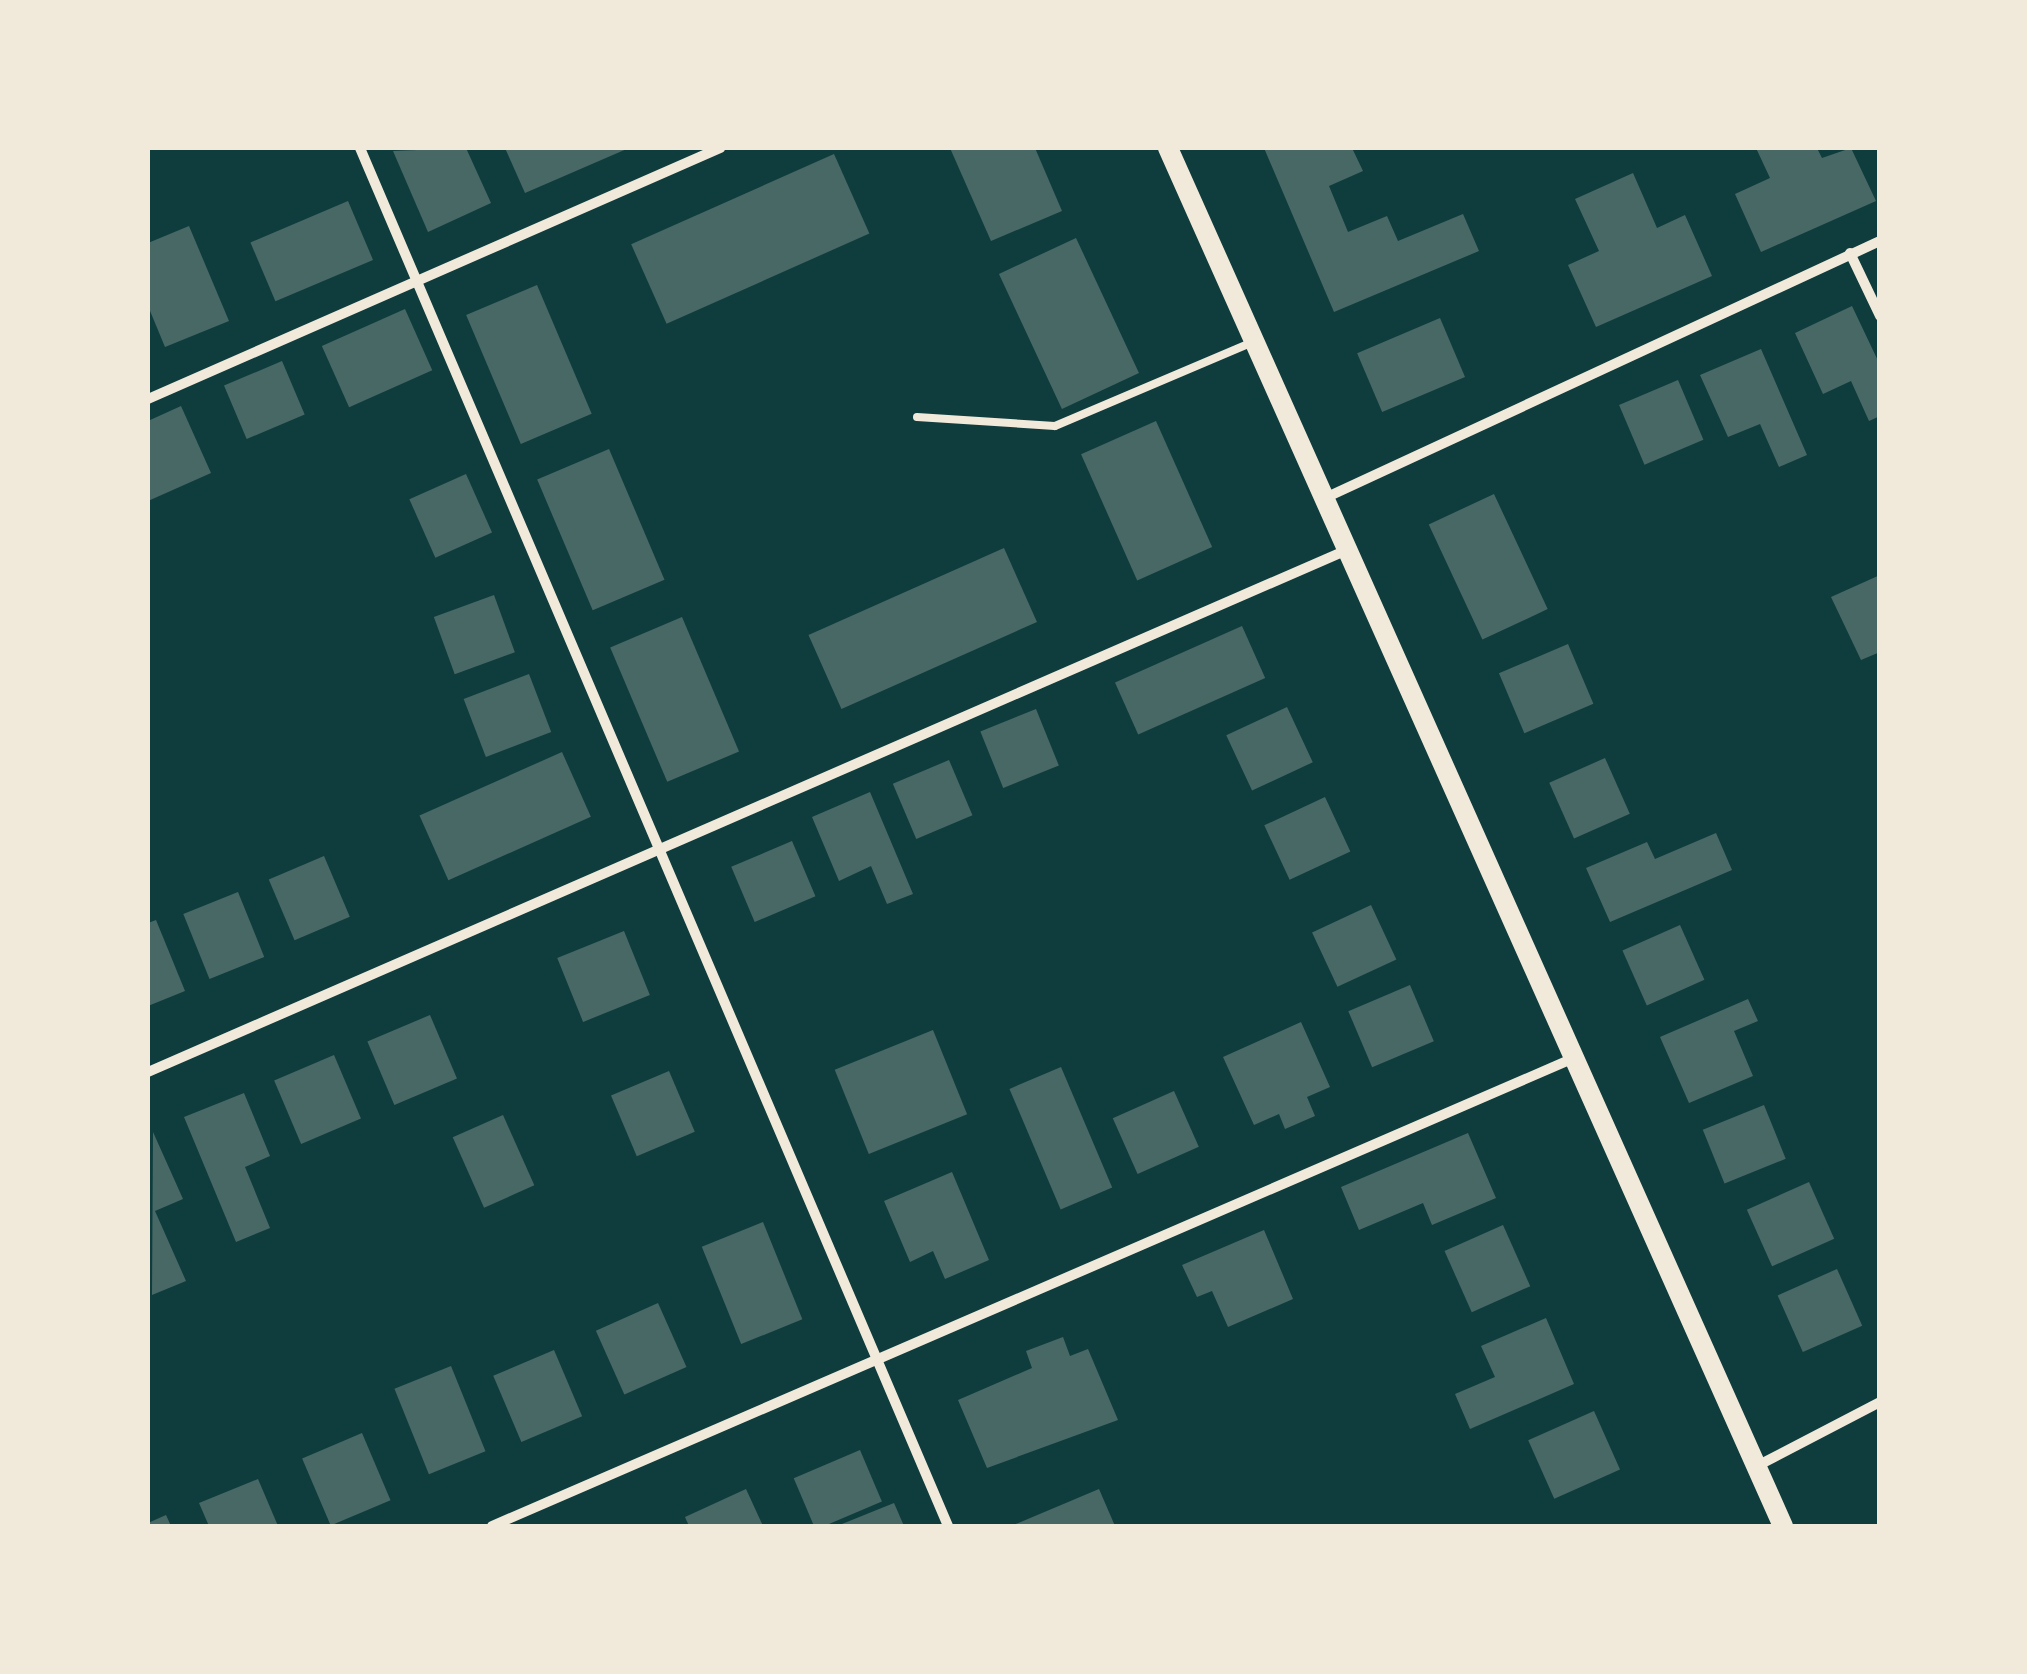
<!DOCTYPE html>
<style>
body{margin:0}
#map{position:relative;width:2027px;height:1674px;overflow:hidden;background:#0f3d3e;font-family:"Titillium Web",sans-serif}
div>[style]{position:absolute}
.building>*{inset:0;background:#486865;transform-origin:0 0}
.service>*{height:8px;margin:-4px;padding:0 4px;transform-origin:4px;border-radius:4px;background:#f1e9da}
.minor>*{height:10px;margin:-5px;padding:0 5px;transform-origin:5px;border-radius:5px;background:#f1e9da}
.secondary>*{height:20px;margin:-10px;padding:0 10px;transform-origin:10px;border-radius:10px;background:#f1e9da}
span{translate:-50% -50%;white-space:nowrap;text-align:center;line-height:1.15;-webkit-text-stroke:10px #f1e9da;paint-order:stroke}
.frame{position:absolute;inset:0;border:150px solid #f1e9da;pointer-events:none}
</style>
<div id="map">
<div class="building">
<i style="clip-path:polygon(466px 148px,491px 203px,428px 232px,393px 151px)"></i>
<i style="clip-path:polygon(505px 148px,629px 148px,525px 193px)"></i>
<i style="clip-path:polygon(950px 148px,1035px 148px,1062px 211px,991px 241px)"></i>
<i style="clip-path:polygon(1264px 148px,1352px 148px,1363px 171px,1329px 186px,1348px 232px,1387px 216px,1398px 241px,1463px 214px,1479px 251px,1334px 312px)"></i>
<i style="clip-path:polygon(1756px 148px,1817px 148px,1822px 158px,1851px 148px,1876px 201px,1761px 252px,1735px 194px,1770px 178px)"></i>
<i style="left:834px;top:154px;width:87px;height:222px;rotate:66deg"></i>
<i style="clip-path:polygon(1633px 173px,1657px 228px,1685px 215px,1712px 276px,1596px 327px,1568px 265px,1599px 251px,1575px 199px)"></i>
<i style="left:348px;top:201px;width:64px;height:106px;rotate:67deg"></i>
<i style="clip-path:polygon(189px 226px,229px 321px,165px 347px,148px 306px,148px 243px)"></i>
<i style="left:1076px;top:238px;width:149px;height:85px;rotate:65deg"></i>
<i style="left:537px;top:285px;width:140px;height:77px;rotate:67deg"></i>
<i style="clip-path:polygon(1852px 306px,1880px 365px,1880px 416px,1869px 421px,1851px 381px,1823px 394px,1795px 333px)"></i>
<i style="left:405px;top:309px;width:67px;height:91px;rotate:66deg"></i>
<i style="left:1440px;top:318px;width:64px;height:90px;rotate:67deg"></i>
<i style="clip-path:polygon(1761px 349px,1807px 455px,1779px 467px,1760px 424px,1728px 437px,1700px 375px)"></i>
<i style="left:282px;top:361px;width:58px;height:63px;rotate:67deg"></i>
<i style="left:1678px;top:380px;width:65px;height:64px;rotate:67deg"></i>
<i style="clip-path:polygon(181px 406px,211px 473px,148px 501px,148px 421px)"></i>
<i style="left:1156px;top:421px;width:138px;height:82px;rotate:66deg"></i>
<i style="left:609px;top:449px;width:142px;height:78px;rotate:67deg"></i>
<i style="left:466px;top:474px;width:64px;height:62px;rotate:66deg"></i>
<i style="left:1494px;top:494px;width:127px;height:72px;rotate:65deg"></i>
<i style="left:1004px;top:548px;width:81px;height:214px;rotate:66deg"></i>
<i style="clip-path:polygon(1880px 575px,1880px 652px,1861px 660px,1831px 597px)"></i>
<i style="left:494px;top:595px;width:61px;height:64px;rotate:70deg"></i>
<i style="left:682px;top:617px;width:146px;height:78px;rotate:67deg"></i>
<i style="left:1242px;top:626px;width:57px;height:139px;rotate:66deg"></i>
<i style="left:1568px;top:644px;width:65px;height:75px;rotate:67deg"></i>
<i style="left:529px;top:674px;width:62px;height:70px;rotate:69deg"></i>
<i style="left:1287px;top:707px;width:61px;height:67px;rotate:65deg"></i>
<i style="left:1036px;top:709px;width:61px;height:60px;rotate:68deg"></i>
<i style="left:562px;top:752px;width:71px;height:156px;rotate:66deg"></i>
<i style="left:1605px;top:758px;width:61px;height:61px;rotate:66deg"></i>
<i style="left:949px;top:760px;width:60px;height:61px;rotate:67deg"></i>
<i style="clip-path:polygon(870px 792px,913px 894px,887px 904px,871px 866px,839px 881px,812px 817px)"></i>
<i style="left:1325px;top:797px;width:60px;height:67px;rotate:65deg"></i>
<i style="clip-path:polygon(1716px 833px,1732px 870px,1610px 922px,1586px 868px,1647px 842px,1655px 859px)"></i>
<i style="left:792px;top:841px;width:60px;height:66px;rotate:67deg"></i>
<i style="left:324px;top:856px;width:66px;height:60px;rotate:67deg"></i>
<i style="left:238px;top:892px;width:70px;height:59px;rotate:68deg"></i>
<i style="left:1371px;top:905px;width:60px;height:65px;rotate:65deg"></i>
<i style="clip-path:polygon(156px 920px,185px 991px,148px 1006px,148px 923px)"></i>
<i style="left:1680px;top:925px;width:60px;height:63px;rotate:66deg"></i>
<i style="left:624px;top:931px;width:69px;height:72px;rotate:68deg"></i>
<i style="left:1410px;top:985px;width:61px;height:67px;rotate:67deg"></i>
<i style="clip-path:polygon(1748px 999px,1758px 1021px,1734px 1031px,1753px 1076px,1689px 1103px,1660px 1037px)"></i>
<i style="left:430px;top:1015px;width:69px;height:68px;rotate:67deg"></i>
<i style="clip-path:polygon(1301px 1022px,1330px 1087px,1307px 1097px,1315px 1116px,1285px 1129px,1279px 1114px,1254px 1125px,1223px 1057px)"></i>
<i style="left:933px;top:1030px;width:91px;height:106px;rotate:68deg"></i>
<i style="left:334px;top:1055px;width:69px;height:65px;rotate:67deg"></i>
<i style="left:1061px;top:1067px;width:131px;height:56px;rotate:67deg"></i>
<i style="left:669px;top:1071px;width:66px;height:63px;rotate:67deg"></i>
<i style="left:1174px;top:1091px;width:61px;height:67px;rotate:66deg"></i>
<i style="clip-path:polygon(244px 1093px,270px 1156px,245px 1167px,270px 1228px,236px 1242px,184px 1117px)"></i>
<i style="left:1764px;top:1105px;width:58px;height:66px;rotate:68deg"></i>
<i style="left:503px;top:1115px;width:77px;height:55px;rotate:66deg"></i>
<i style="clip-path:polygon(153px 1132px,183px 1199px,155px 1211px,186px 1281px,152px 1295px)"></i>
<i style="clip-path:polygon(1468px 1133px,1496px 1198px,1432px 1225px,1423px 1203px,1359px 1230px,1341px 1187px)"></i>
<i style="clip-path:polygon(952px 1172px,989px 1260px,945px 1279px,933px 1251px,910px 1262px,884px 1201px)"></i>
<i style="left:1809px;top:1182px;width:62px;height:68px;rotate:66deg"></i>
<i style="left:763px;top:1222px;width:105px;height:66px;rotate:68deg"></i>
<i style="left:1503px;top:1225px;width:67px;height:64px;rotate:66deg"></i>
<i style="clip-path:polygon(1264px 1230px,1293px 1299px,1228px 1327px,1212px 1291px,1197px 1297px,1182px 1265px)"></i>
<i style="left:1837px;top:1269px;width:62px;height:65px;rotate:66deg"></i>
<i style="left:658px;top:1303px;width:70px;height:68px;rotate:66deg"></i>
<i style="clip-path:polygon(1546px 1318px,1574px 1384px,1470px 1429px,1455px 1394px,1495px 1377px,1481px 1346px)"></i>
<i style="clip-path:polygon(1063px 1337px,1070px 1356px,1088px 1349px,1118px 1420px,987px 1468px,958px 1400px,1032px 1368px,1026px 1351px)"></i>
<i style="left:554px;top:1350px;width:72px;height:66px;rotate:67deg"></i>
<i style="left:451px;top:1366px;width:92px;height:61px;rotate:68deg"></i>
<i style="left:1594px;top:1411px;width:64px;height:72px;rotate:66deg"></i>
<i style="left:362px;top:1433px;width:73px;height:65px;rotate:67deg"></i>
<i style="left:860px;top:1450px;width:56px;height:72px;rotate:67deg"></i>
<i style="clip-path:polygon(258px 1479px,278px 1526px,209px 1526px,199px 1503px)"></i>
<i style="clip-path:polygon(746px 1489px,763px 1526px,689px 1526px,685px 1517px)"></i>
<i style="clip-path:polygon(1099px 1489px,1115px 1526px,1011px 1526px)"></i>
<i style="clip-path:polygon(894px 1503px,904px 1526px,837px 1526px)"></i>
<i style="clip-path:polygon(166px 1515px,171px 1526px,148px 1526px,148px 1523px)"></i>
</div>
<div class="service">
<i style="left:917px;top:417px;width:138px;rotate:3.7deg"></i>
<i style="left:1055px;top:426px;width:213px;rotate:-23deg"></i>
</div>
<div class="minor">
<i style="left:360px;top:148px;width:1498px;rotate:66.89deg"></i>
<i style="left:1850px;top:253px;width:70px;rotate:64.5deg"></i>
<i style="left:148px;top:399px;width:625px;rotate:-23.69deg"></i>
<i style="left:1325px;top:498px;width:612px;rotate:-24.85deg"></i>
<i style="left:148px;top:1072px;width:1308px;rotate:-23.53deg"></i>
<i style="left:1757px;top:1466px;width:139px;rotate:-27.5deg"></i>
<i style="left:492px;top:1526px;width:1179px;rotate:-23.39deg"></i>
</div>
<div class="secondary">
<i style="left:1168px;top:148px;width:1509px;rotate:65.95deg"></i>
</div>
<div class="frame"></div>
</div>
